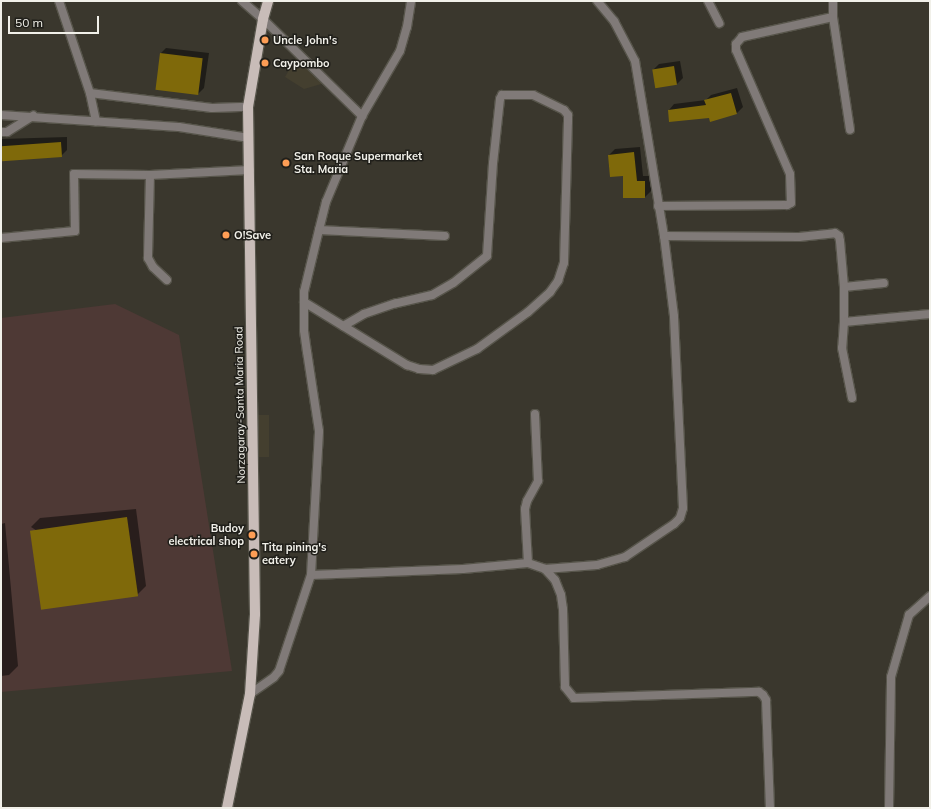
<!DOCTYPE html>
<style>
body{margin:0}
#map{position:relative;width:931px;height:809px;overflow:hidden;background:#3a372d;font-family:Mulish,sans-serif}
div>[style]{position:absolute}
.built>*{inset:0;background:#443f2f;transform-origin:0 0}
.industrial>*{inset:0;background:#4e3935}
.shadow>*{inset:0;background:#0007}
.building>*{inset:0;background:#7f690a;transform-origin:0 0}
.roads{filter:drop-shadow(1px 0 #57554b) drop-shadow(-1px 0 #57554b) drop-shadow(0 1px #57554b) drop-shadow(0 -1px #57554b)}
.minor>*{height:8px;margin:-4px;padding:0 4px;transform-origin:4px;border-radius:4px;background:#807a78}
.tertiary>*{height:8px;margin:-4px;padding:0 4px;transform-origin:4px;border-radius:4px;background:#807a78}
.primary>*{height:10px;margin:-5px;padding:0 5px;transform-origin:5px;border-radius:5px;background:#c8bcb8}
.dots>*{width:11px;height:11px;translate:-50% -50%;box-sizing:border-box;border:2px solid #201f1a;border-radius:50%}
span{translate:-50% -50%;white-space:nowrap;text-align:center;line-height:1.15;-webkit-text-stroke:3px #201f1a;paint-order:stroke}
.poi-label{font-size:11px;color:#f1f0e9;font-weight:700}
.left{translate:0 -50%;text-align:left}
.right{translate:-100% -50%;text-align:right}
.street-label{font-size:11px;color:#f1f0e9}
.frame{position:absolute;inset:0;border:2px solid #f1f0e9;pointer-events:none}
.scale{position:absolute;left:8px;top:16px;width:91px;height:18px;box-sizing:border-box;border:2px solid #f1f0e9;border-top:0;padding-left:5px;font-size:12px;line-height:14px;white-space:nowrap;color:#f1f0e9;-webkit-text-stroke:3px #201f1a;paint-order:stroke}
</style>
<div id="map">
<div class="built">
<i style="clip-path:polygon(296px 58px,328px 82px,304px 89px,285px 77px)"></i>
<i style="left:256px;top:415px;width:13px;height:42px"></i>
</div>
<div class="industrial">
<i style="clip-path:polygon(115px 304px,179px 335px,232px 671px,1px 692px,1px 318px)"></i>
</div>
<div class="shadow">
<i style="clip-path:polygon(166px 48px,209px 53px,204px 88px,198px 94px,160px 54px)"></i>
<i style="clip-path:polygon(680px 61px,683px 78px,677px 84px,653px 70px,659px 64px)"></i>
<i style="clip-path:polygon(737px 88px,743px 107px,737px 113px,710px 116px,669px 110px,674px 104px,706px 100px,711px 95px)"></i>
<i style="clip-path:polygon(67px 137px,67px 150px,61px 156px,1px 158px,1px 139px)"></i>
<i style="clip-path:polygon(640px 147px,643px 176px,651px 176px,651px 191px,645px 197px,624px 175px,609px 155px,615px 149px)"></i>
<i style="clip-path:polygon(136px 509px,146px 586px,137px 595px,31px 527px,40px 518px)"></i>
<i style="clip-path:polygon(5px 523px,18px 666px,9px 675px,1px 676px,1px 524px)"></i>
</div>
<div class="building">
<i style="left:160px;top:53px;width:43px;height:37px;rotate:7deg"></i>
<i style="left:674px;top:66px;width:19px;height:22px;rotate:81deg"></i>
<i style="clip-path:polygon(731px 93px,737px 114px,710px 122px,709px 118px,669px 122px,668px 110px,706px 105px,704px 100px)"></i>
<i style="left:61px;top:142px;width:15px;height:60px;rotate:86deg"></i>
<i style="clip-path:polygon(634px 152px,637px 181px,645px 181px,645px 198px,623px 198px,623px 176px,610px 177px,608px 155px)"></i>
<i style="left:127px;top:517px;width:80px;height:98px;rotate:82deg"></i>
</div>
<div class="roads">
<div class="minor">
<i style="left:59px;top:1px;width:97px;rotate:71.4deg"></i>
<i style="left:90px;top:93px;width:29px;rotate:78deg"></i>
<i style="left:708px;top:1px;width:25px;rotate:63deg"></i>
<i style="left:833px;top:1px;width:16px;rotate:90deg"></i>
<i style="left:263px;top:19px;width:139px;rotate:44.4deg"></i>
<i style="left:90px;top:93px;width:123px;rotate:7deg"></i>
<i style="left:212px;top:108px;width:36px;rotate:-2deg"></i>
<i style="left:1px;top:115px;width:178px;rotate:3.9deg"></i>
<i style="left:179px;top:127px;width:71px;rotate:8.9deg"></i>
<i style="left:1px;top:132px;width:6px"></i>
<i style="left:7px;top:132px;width:31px;rotate:-32deg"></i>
<i style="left:150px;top:175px;width:83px;rotate:91.4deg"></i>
<i style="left:148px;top:258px;width:10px;rotate:61deg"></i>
<i style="left:153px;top:267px;width:19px;rotate:43deg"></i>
<i style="left:658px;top:206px;width:129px;rotate:-0.4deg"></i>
<i style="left:787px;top:205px;width:4px;rotate:-27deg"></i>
<i style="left:791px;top:203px;width:29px;rotate:-92deg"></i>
<i style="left:790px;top:174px;width:135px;rotate:-113.5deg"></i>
<i style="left:736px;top:50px;width:6px;rotate:-90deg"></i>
<i style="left:736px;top:44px;width:9px;rotate:-49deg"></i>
<i style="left:742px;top:37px;width:93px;rotate:-12.4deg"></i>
<i style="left:833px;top:17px;width:114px;rotate:81.4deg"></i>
<i style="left:319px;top:230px;width:126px;rotate:2.7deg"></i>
<i style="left:664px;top:236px;width:135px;rotate:0.4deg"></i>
<i style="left:799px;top:237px;width:36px;rotate:-6deg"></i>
<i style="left:835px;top:233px;width:5px;rotate:37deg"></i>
<i style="left:839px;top:236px;width:5px;rotate:79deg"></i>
<i style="left:840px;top:241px;width:46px;rotate:85deg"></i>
<i style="left:844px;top:287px;width:40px;rotate:-5.7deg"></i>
<i style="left:1px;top:238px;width:74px;rotate:-5.4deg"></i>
<i style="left:75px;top:231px;width:57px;rotate:-91deg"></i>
<i style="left:74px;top:174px;width:76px;rotate:0.8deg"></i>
<i style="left:150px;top:175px;width:100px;rotate:-2.9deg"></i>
<i style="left:844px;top:287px;width:35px;rotate:90deg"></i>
<i style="left:844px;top:322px;width:86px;rotate:-5.3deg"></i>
<i style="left:304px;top:302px;width:121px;rotate:31.5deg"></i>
<i style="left:407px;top:365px;width:13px;rotate:18deg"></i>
<i style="left:419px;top:369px;width:14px;rotate:4deg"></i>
<i style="left:433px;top:370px;width:49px;rotate:-25.5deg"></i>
<i style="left:477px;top:349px;width:63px;rotate:-36deg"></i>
<i style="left:528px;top:312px;width:30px;rotate:-42deg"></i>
<i style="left:550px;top:292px;width:14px;rotate:-54deg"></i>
<i style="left:558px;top:281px;width:19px;rotate:-72deg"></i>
<i style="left:564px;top:263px;width:141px;rotate:-88.4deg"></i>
<i style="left:568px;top:122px;width:7px;rotate:-90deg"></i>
<i style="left:568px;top:115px;width:6px;rotate:-129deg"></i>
<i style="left:564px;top:110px;width:34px;rotate:-154deg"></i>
<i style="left:533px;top:95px;width:31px;rotate:180deg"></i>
<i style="left:502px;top:95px;width:4px;rotate:117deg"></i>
<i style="left:500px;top:99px;width:64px;rotate:96.2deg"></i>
<i style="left:493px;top:163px;width:93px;rotate:93.7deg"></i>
<i style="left:487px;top:256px;width:43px;rotate:141.5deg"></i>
<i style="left:453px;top:283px;width:24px;rotate:150deg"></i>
<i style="left:432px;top:295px;width:37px;rotate:167deg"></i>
<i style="left:396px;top:303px;width:34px;rotate:161deg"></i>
<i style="left:364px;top:314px;width:24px;rotate:150deg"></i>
<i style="left:844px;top:322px;width:26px;rotate:94deg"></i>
<i style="left:842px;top:348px;width:51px;rotate:78.7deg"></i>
<i style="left:528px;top:563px;width:18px;rotate:19deg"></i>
<i style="left:545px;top:569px;width:15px;rotate:48deg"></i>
<i style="left:555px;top:580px;width:16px;rotate:68deg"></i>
<i style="left:561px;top:595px;width:14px;rotate:82deg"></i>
<i style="left:563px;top:609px;width:78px;rotate:88.5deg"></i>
<i style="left:565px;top:687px;width:14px;rotate:51deg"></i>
<i style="left:574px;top:698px;width:185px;rotate:-1.9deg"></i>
<i style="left:759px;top:692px;width:5px;rotate:37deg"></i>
<i style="left:763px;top:695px;width:6px;rotate:59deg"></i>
<i style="left:766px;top:700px;width:108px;rotate:87.9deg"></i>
<i style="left:545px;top:569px;width:52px;rotate:-4.4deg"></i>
<i style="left:597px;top:565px;width:29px;rotate:-16deg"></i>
<i style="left:625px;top:557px;width:59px;rotate:-34deg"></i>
<i style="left:674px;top:524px;width:8px;rotate:-45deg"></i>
<i style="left:680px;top:518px;width:10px;rotate:-73deg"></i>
<i style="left:683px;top:508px;width:192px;rotate:-92.7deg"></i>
<i style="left:674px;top:316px;width:81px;rotate:-97.1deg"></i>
<i style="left:664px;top:236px;width:177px;rotate:-99.4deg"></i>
<i style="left:635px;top:61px;width:45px;rotate:-117.7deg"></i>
<i style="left:614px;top:21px;width:26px;rotate:-130deg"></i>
<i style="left:311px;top:575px;width:152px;rotate:-2.3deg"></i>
<i style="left:463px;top:569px;width:65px;rotate:-5.3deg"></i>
<i style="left:528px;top:563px;width:54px;rotate:-93.2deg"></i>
<i style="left:525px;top:509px;width:8px;rotate:-76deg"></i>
<i style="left:527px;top:501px;width:23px;rotate:-61deg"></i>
<i style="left:538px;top:481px;width:67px;rotate:-92.6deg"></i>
<i style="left:250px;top:694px;width:29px;rotate:-35deg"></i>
<i style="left:274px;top:677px;width:8px;rotate:-50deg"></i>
<i style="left:279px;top:671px;width:101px;rotate:-71.6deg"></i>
<i style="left:311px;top:575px;width:144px;rotate:-86.8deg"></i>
<i style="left:319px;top:431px;width:80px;rotate:-98.6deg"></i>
<i style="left:307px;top:352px;width:22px;rotate:-98deg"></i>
<i style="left:304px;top:330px;width:38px;rotate:-90deg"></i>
<i style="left:304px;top:292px;width:64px;rotate:-76.4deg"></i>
<i style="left:319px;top:230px;width:29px;rotate:-76deg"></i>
<i style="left:326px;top:202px;width:93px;rotate:-67.3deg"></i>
<i style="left:362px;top:116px;width:75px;rotate:-59.7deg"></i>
<i style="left:400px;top:51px;width:25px;rotate:-74deg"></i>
<i style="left:407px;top:27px;width:26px;rotate:-81deg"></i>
<i style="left:889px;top:808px;width:131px;rotate:-89.1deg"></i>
<i style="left:891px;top:677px;width:65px;rotate:-73.8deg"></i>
<i style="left:909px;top:615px;width:28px;rotate:-42deg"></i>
</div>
<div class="tertiary">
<i style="left:242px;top:1px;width:28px;rotate:41deg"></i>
</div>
<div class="primary">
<i style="left:227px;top:808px;width:116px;rotate:-78.6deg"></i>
<i style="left:250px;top:694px;width:80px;rotate:-86.4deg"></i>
<i style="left:255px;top:614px;width:507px;rotate:-90.79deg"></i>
<i style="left:248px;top:107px;width:89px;rotate:-80.3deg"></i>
<i style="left:263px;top:19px;width:19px;rotate:-74deg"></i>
</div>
</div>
<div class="dots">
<i style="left:265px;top:40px;background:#fd9d55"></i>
<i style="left:265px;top:63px;background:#fd9d55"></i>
<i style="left:286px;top:163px;background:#fd9d55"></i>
<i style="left:226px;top:235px;background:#fd9d55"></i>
<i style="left:252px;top:535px;background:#fd9d55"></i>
<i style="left:254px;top:554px;background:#fd9d55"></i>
</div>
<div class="poi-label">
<span class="left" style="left:273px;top:40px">Uncle John's</span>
<span class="left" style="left:273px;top:63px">Caypombo</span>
<span class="left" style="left:294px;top:163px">San Roque Supermarket<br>Sta. Maria</span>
<span class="left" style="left:234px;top:235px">O!Save</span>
<span class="right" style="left:244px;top:535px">Budoy<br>electrical shop</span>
<span class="left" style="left:262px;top:554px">Tita pining's<br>eatery</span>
</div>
<div class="street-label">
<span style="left:240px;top:405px;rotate:-91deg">Norzagaray-Santa Maria Road</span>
</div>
<div class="frame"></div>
<div class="scale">50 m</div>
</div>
